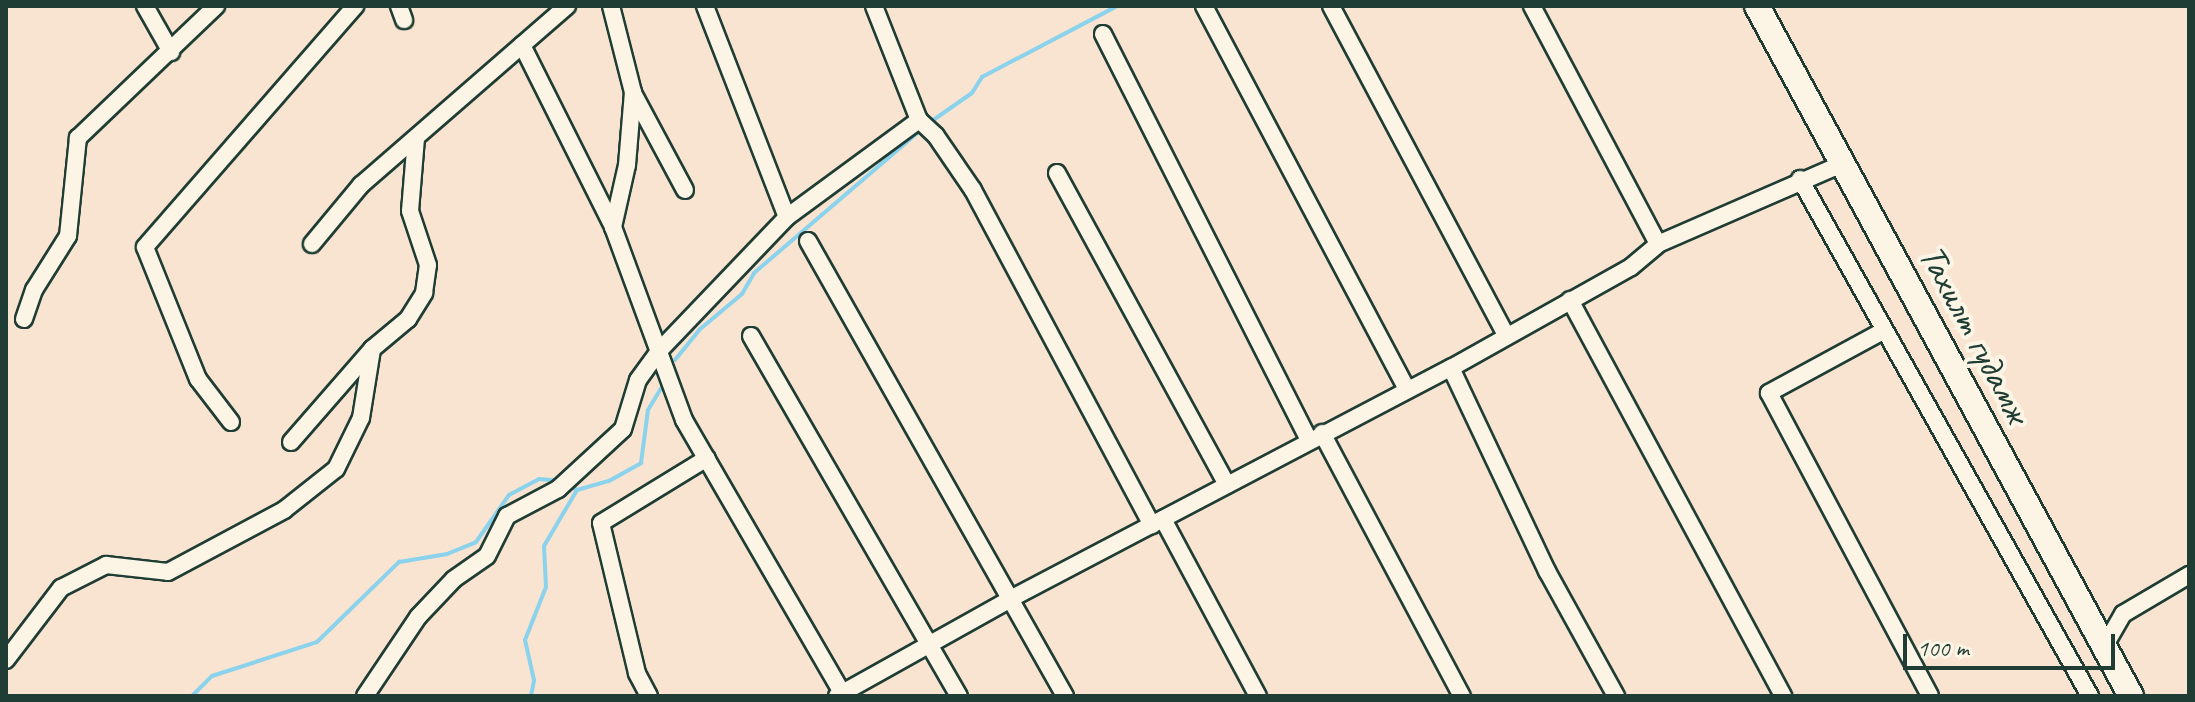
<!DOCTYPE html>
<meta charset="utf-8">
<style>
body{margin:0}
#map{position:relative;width:2195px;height:702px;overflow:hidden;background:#f8e4d0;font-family:Caveat,sans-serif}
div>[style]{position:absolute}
.stream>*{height:4px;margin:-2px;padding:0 2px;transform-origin:2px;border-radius:2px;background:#8bd2ed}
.roads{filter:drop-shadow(2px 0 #1f3d34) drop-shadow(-2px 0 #1f3d34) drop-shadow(0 2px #1f3d34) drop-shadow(0 -2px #1f3d34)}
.street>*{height:16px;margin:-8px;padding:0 8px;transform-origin:8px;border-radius:8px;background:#fcf5e5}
.secondary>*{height:24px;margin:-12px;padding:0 12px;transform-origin:12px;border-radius:12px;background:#fcf5e5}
span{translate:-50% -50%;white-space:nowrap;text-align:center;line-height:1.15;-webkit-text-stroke:8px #fcf5e5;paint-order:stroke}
.street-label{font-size:38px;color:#1f3d34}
.frame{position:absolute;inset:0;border:8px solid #1f3d34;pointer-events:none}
.scale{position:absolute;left:1903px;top:634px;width:212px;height:36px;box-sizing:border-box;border:4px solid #1f3d34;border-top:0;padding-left:10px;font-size:24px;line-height:28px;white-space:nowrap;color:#1f3d34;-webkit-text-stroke:6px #fcf5e5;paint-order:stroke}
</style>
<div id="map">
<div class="stream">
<i style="left:929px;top:123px;width:52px;rotate:-34.9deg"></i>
<i style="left:972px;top:93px;width:19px;rotate:-58deg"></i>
<i style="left:982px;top:77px;width:153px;rotate:-27.7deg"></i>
<i style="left:675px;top:360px;width:38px;rotate:-51deg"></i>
<i style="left:699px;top:330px;width:56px;rotate:-39.9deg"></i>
<i style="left:742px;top:294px;width:24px;rotate:-60deg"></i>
<i style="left:754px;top:273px;width:221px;rotate:-40.6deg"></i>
<i style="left:571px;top:486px;width:7px;rotate:34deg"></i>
<i style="left:577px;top:490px;width:33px;rotate:-16deg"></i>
<i style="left:609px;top:481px;width:37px;rotate:-29deg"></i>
<i style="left:641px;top:463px;width:53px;rotate:-82.5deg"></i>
<i style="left:648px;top:410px;width:26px;rotate:-59deg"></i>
<i style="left:192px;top:696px;width:28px;rotate:-45deg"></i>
<i style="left:212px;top:676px;width:110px;rotate:-17.9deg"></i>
<i style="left:317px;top:642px;width:115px;rotate:-44.3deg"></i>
<i style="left:399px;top:562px;width:49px;rotate:-9.5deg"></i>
<i style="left:447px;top:554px;width:31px;rotate:-22deg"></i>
<i style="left:476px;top:542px;width:57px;rotate:-54.9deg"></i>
<i style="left:509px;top:495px;width:34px;rotate:-28deg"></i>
<i style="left:539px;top:479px;width:21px;rotate:5deg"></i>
<i style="left:531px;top:696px;width:16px;rotate:-79deg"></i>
<i style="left:534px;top:680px;width:41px;rotate:-102.7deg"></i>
<i style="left:525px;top:640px;width:57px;rotate:-68.4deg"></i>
<i style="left:546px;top:587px;width:41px;rotate:-92.8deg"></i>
<i style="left:544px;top:546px;width:65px;rotate:-59.5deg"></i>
</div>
<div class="roads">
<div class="street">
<i style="left:145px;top:6px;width:53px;rotate:60.5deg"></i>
<i style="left:399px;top:6px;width:15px;rotate:70deg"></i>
<i style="left:611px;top:6px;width:89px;rotate:75.7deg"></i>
<i style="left:633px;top:92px;width:73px;rotate:94.7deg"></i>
<i style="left:627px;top:165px;width:64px;rotate:102.7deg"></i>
<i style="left:705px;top:6px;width:226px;rotate:68.8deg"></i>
<i style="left:874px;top:6px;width:123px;rotate:68.5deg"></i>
<i style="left:919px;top:120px;width:23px;rotate:43deg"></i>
<i style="left:936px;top:136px;width:65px;rotate:55.6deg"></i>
<i style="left:973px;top:190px;width:380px;rotate:61.9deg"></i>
<i style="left:1204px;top:6px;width:432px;rotate:62.1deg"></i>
<i style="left:1331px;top:6px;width:373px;rotate:62deg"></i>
<i style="left:1532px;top:6px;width:269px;rotate:62.1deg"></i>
<i style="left:1103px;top:34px;width:455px;rotate:63.1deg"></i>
<i style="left:522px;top:45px;width:203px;rotate:63.4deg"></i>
<i style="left:613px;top:227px;width:206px;rotate:69.8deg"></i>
<i style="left:684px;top:420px;width:319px;rotate:59.9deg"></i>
<i style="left:633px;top:93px;width:110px;rotate:61.8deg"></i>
<i style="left:1057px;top:173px;width:355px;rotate:61.4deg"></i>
<i style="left:1800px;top:179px;width:593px;rotate:60.71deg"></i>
<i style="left:808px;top:241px;width:523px;rotate:60.54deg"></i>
<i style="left:312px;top:244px;width:77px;rotate:-50.3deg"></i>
<i style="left:361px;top:185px;width:273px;rotate:-41deg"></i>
<i style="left:1570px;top:300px;width:450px;rotate:61.7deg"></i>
<i style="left:24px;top:319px;width:31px;rotate:-71deg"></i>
<i style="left:34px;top:290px;width:64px;rotate:-57.8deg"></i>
<i style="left:68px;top:236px;width:99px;rotate:-84.2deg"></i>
<i style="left:78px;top:138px;width:191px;rotate:-43.7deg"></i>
<i style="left:1883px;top:331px;width:130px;rotate:151.5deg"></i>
<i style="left:1769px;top:393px;width:343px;rotate:62deg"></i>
<i style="left:751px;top:336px;width:416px;rotate:60deg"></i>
<i style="left:1451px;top:368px;width:225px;rotate:64.7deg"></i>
<i style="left:1547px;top:571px;width:143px;rotate:61.1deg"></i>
<i style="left:231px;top:422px;width:54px;rotate:-127.5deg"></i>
<i style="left:198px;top:379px;width:142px;rotate:-111.9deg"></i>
<i style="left:145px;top:247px;width:320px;rotate:-48.9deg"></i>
<i style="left:1322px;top:433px;width:298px;rotate:62deg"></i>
<i style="left:291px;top:442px;width:123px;rotate:-48.9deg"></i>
<i style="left:372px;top:349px;width:47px;rotate:-39.8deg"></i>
<i style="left:408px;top:319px;width:31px;rotate:-58deg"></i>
<i style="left:424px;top:293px;width:28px;rotate:-82deg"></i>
<i style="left:428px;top:265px;width:57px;rotate:-108.4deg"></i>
<i style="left:410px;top:211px;width:73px;rotate:-85.3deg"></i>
<i style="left:1163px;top:519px;width:201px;rotate:61.8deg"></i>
<i style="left:2104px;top:647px;width:38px;rotate:-60deg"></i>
<i style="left:2123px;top:614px;width:77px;rotate:-30.6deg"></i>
<i style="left:6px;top:660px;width:91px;rotate:-52.6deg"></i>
<i style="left:61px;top:588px;width:51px;rotate:-27.1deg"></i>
<i style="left:106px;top:565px;width:62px;rotate:6.4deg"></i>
<i style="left:168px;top:572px;width:132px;rotate:-28.1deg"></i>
<i style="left:284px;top:510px;width:66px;rotate:-38.3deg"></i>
<i style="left:336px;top:469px;width:57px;rotate:-63.9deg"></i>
<i style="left:361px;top:418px;width:70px;rotate:-80.9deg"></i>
<i style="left:365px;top:696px;width:95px;rotate:-56.1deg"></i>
<i style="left:418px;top:617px;width:52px;rotate:-46.5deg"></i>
<i style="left:454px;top:579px;width:40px;rotate:-34.9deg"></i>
<i style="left:487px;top:556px;width:45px;rotate:-63.4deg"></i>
<i style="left:507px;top:516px;width:58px;rotate:-27.9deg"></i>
<i style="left:558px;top:489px;width:88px;rotate:-42.7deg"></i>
<i style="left:623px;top:429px;width:51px;rotate:-73deg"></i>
<i style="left:638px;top:380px;width:36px;rotate:-54deg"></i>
<i style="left:659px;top:351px;width:185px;rotate:-46.3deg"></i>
<i style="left:787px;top:217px;width:164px;rotate:-36.3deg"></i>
<i style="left:649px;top:696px;width:26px;rotate:-118deg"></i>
<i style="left:637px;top:673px;width:154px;rotate:-103.5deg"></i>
<i style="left:601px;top:523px;width:124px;rotate:-31.5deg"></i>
<i style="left:837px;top:696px;width:201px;rotate:-29.2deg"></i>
<i style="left:1012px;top:598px;width:496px;rotate:-27.7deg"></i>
<i style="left:1451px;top:368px;width:206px;rotate:-29.3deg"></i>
<i style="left:1631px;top:267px;width:35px;rotate:-40deg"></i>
<i style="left:1658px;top:244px;width:201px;rotate:-23.5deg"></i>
</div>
<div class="secondary">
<i style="left:1757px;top:6px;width:785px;rotate:61.54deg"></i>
</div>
</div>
<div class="street-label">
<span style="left:1975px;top:334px;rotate:62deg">Тахилт гудамж</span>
</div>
<div class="frame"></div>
<div class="scale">100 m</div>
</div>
